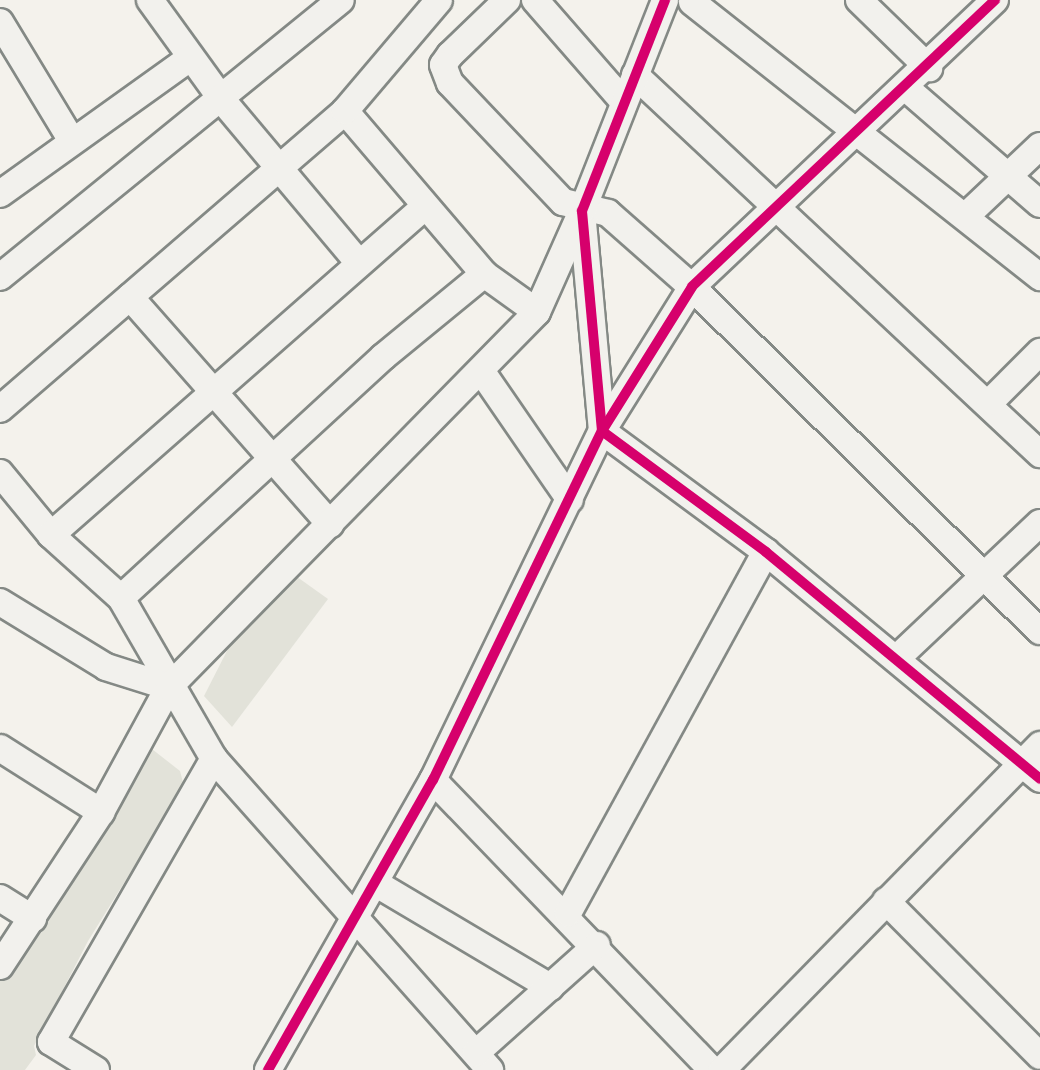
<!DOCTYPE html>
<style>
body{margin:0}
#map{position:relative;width:1040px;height:1070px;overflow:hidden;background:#f4f2ec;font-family:"Patrick Hand",sans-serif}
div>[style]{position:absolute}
.green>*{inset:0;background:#e2e2d9}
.roads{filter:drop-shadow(2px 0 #848985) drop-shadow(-2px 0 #848985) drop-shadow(0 2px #848985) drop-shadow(0 -2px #848985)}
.minor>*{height:26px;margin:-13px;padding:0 13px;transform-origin:13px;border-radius:13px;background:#f2f1ed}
.cycleway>*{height:10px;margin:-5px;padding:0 5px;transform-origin:5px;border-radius:5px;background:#d6006c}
span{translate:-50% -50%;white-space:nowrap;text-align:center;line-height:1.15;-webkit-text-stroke:5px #f7f3e8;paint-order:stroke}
</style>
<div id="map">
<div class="green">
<i style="clip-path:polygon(293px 574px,328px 599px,232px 727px,204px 696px,232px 641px)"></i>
<i style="clip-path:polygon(143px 742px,180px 771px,184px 786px,88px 941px,34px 1046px,36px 1055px,25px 1070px,0 1070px,0 976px,89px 856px)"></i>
</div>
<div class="roads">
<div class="minor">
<i style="left:150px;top:0;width:125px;rotate:54.1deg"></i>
<i style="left:223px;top:101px;width:212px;rotate:50deg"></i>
<i style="left:507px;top:0;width:79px;rotate:136deg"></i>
<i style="left:450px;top:55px;width:12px;rotate:125deg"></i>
<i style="left:443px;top:65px;width:19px;rotate:69deg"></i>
<i style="left:450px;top:83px;width:164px;rotate:46.5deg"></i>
<i style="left:563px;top:202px;width:46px;rotate:13.7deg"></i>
<i style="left:608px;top:213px;width:112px;rotate:41.4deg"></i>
<i style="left:692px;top:287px;width:489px;rotate:44.7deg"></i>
<i style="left:535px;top:0;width:135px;rotate:48.9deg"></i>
<i style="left:859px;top:0;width:98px;rotate:44.2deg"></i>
<i style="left:995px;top:0;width:417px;rotate:136.6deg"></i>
<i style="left:692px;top:287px;width:170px;rotate:122deg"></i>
<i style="left:602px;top:431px;width:204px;rotate:36.4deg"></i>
<i style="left:766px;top:552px;width:356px;rotate:39.6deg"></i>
<i style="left:692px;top:2px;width:444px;rotate:38.3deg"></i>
<i style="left:0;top:22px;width:139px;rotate:58.8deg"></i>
<i style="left:635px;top:75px;width:555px;rotate:43.1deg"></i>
<i style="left:906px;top:88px;width:177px;rotate:40.9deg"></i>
<i style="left:345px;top:111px;width:214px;rotate:49.5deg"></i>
<i style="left:484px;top:274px;width:65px;rotate:35.6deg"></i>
<i style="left:0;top:194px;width:234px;rotate:-35.6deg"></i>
<i style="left:968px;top:214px;width:99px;rotate:-43.4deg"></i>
<i style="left:0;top:277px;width:439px;rotate:-39.1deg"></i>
<i style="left:130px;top:297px;width:303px;rotate:48.6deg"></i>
<i style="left:482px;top:372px;width:155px;rotate:55.5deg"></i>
<i style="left:990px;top:402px;width:71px;rotate:-45deg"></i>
<i style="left:0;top:409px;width:456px;rotate:-40.8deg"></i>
<i style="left:345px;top:111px;width:145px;rotate:-49.7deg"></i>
<i style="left:0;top:473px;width:80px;rotate:50.6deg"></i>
<i style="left:51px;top:535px;width:94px;rotate:42deg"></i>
<i style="left:121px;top:598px;width:186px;rotate:60deg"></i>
<i style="left:214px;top:759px;width:416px;rotate:48.4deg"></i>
<i style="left:51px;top:535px;width:497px;rotate:-41.3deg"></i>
<i style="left:121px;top:598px;width:356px;rotate:-42.6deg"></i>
<i style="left:383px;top:357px;width:131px;rotate:-39.4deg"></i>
<i style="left:0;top:602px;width:124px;rotate:31.5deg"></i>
<i style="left:106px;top:667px;width:66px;rotate:17.6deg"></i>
<i style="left:896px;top:659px;width:198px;rotate:-43.4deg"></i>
<i style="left:0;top:748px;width:120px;rotate:32.4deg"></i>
<i style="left:433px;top:780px;width:402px;rotate:46.1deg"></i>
<i style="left:375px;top:883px;width:204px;rotate:30.7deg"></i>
<i style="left:0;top:898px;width:39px;rotate:32deg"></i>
<i style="left:886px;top:901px;width:218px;rotate:45.2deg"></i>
<i style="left:568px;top:913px;width:412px;rotate:-61.3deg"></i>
<i style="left:0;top:966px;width:184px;rotate:-56.7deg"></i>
<i style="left:101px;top:812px;width:142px;rotate:-61.5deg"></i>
<i style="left:169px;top:687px;width:525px;rotate:-45.54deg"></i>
<i style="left:537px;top:312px;width:111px;rotate:-66deg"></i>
<i style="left:476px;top:1053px;width:162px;rotate:-41.8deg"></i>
<i style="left:96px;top:1070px;width:53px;rotate:-148.1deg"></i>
<i style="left:51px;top:1042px;width:327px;rotate:-60.1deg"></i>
<i style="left:268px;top:1070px;width:334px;rotate:-60.4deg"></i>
<i style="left:433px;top:780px;width:388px;rotate:-64.2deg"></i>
<i style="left:602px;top:431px;width:221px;rotate:-95.2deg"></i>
<i style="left:582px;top:211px;width:227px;rotate:-68.5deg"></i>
<i style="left:722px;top:1070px;width:455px;rotate:-45.6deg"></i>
</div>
</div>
<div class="cycleway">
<i style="left:995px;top:0;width:417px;rotate:136.6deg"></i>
<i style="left:692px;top:287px;width:170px;rotate:122deg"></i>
<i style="left:602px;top:431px;width:204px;rotate:36.4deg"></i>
<i style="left:766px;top:552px;width:356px;rotate:39.6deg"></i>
<i style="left:268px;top:1070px;width:334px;rotate:-60.4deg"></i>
<i style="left:433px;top:780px;width:388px;rotate:-64.2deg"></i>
<i style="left:602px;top:431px;width:221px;rotate:-95.2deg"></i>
<i style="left:582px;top:211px;width:227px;rotate:-68.5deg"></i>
</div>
</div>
